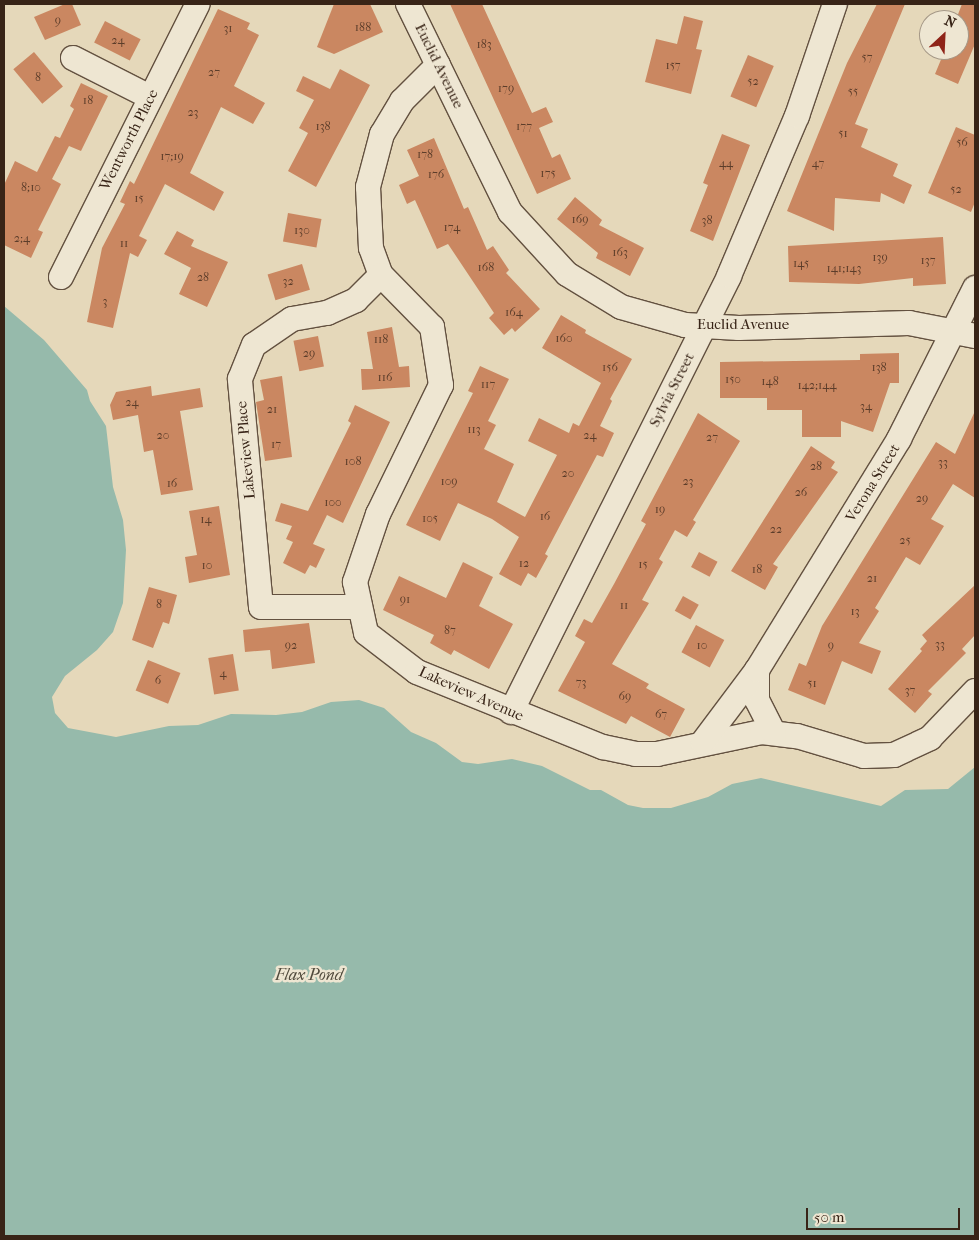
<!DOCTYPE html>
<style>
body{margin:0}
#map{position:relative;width:979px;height:1240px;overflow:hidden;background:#e5d8ba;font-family:"IM FELL French Canon",serif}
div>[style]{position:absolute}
.water>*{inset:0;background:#96baab}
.building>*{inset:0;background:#ca8761;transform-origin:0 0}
.roads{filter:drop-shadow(1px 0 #635140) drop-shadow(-1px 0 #635140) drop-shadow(0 1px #635140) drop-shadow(0 -1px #635140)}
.minor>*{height:24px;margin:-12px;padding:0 12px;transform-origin:12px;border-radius:12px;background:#eee6d2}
span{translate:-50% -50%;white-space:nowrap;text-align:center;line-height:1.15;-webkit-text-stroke:5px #eee6d2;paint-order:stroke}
.number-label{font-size:12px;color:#5c3d2a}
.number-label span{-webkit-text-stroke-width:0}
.street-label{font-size:15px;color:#382417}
.water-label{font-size:16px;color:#504a3c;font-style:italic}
.frame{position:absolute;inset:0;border:5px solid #382417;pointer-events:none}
.north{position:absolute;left:919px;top:10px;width:50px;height:50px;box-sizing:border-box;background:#eee6d2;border:1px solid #a59887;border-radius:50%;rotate:25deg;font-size:14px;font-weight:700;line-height:20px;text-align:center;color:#382417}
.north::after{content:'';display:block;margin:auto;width:18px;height:22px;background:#8f2418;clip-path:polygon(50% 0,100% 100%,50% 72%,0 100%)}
.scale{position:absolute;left:806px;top:1208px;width:154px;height:22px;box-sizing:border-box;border:2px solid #382417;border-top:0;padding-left:6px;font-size:15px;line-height:18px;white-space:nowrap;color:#382417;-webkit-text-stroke:4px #eee6d2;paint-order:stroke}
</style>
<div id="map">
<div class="water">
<i style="clip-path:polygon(4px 306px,44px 340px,87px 390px,90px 401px,106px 426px,113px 487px,123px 520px,126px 550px,123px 603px,113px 632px,97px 650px,65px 676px,52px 697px,55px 713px,68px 728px,116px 737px,169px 726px,198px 725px,231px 714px,276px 715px,302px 712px,331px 702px,359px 700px,384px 708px,411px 732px,436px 743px,462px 762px,478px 764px,512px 759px,542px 766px,590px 790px,601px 790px,628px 805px,643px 808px,671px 808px,708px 797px,732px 784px,761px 778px,881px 806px,905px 790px,948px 789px,975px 767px,975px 1236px,4px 1236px)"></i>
</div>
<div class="building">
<i style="clip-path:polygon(65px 4px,72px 4px,81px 25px,45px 40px,34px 17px)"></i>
<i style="clip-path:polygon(334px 4px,370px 4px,383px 32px,334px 54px,317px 47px)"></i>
<i style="clip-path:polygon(450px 4px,482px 4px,532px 113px,546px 107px,553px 122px,539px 128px,552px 158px,560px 154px,571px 179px,537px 194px)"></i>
<i style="clip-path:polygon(877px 4px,905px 4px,855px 124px,868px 129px,861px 147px,898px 164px,893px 176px,912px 185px,904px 204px,881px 193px,880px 202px,835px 198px,834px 231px,787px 211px,847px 63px)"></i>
<i style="clip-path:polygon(962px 4px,975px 4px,975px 44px,958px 84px,935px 74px,945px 50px,959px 50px,957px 17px)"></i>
<i style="clip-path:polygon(218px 9px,250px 23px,247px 29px,259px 35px,234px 86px,265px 103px,253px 124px,221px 107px,190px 173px,224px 192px,214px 211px,165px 184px,139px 236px,147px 240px,138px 257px,130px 253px,113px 328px,87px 322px,102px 248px,125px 204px,120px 202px,130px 181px,134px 184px)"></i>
<i style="clip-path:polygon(684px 16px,703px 21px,696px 49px,702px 50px,691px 94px,645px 82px,656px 39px,677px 44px)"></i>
<i style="left:105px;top:21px;width:40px;height:24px;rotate:27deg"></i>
<i style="left:34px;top:52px;width:45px;height:27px;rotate:50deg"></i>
<i style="left:748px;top:55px;width:28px;height:45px;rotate:23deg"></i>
<i style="clip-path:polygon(340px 69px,370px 85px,316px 187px,288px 171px,308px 133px,299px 128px,314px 100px,296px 91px,303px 76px,330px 89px)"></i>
<i style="clip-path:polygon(81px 83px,108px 96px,81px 151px,69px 146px,52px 179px,61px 184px,38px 230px,43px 232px,31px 258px,4px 245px,4px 185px,15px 161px,37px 172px,55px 136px,60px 138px,74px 109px,70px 106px)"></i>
<i style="clip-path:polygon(956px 127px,975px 135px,975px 202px,971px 212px,928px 193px)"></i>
<i style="clip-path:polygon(722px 134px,750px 145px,713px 241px,690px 231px,708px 185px,703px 183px)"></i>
<i style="clip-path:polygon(434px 138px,464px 209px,468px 207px,487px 250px,493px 246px,509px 270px,506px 273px,540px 309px,515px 332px,512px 328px,504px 335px,489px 318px,494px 313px,448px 244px,437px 249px,415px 200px,407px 204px,399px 185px,419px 176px,407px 150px)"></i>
<i style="clip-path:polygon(575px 197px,602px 220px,599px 225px,644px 248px,630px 276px,596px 258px,598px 253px,557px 219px)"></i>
<i style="left:288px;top:213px;width:34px;height:29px;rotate:10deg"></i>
<i style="clip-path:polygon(177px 231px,194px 240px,191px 246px,228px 262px,207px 307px,179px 294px,191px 268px,164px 254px)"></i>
<i style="clip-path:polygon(943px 237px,946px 284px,913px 286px,913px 278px,859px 284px,789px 282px,788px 246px)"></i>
<i style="left:302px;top:264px;width:27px;height:36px;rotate:73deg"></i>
<i style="clip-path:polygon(561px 315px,586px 330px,585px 333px,632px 359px,610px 399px,612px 401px,600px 426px,614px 433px,603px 457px,597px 455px,545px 554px,548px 556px,536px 578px,528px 573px,521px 586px,499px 574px,519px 537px,492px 519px,458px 503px,440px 541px,406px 525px,473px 393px,468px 391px,480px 366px,509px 379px,488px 421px,496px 425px,484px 449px,514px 464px,497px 502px,525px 517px,557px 455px,528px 441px,539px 418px,569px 433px,573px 423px,579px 426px,601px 383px,542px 348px)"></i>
<i style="clip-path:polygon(392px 327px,399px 367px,409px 366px,410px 387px,362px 390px,361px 369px,373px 369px,367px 332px)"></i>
<i style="left:318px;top:336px;width:31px;height:25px;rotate:79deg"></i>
<i style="clip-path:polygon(899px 353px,899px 383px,890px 383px,873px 432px,841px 421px,841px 437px,802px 437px,802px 410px,767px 410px,767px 398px,720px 398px,720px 362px,860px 360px,860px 354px)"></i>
<i style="clip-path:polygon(282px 376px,292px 457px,265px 461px,256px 402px,264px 400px,260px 380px)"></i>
<i style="clip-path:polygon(151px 386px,152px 396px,200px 388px,203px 407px,180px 411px,193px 490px,161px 495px,153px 450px,144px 452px,138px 415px,113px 420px,110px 405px,116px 392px)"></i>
<i style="clip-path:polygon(355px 405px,390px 422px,343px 523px,327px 515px,313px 544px,325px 549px,316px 568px,310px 565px,305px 574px,283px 563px,293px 542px,286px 539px,292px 526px,275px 521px,281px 503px,308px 511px,351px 423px,348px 421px)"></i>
<i style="clip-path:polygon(975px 411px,975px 498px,953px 484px,931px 519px,944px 526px,920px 565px,906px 557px,875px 608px,879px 611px,859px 643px,881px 651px,872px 674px,842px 661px,825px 705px,788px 690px,799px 663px,806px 666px,822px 626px,936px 442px,955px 454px)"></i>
<i style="clip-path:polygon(698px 413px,740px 441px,693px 520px,696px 522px,687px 537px,675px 530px,659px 559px,663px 562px,642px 600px,649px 603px,612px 664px,649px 684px,646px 688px,685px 709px,670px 737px,631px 716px,626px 724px,558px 691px,585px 642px,575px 636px,584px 619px,592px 623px,614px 584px,646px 524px,641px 521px)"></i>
<i style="clip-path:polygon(811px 446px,835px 462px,831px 468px,838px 472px,773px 564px,778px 567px,765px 590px,731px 571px)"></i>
<i style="clip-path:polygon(219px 506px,230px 575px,189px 583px,185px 557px,197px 555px,189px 511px)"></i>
<i style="left:699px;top:552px;width:21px;height:17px;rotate:28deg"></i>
<i style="clip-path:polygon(463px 562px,493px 577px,479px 606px,513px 624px,489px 669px,454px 650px,451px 655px,430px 643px,434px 635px,383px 610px,399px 576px,446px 598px)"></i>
<i style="clip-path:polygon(975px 585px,975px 635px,962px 649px,966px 653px,928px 691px,932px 694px,915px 713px,888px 689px,922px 651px,920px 649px,927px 641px,922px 635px)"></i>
<i style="clip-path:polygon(149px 587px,177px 595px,169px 624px,163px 622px,153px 648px,132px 640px)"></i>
<i style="left:683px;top:596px;width:18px;height:17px;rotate:29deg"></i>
<i style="clip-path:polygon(309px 623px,315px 663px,272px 669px,270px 650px,245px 652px,243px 630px)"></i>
<i style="left:696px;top:625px;width:32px;height:31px;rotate:28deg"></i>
<i style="left:233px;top:654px;width:37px;height:25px;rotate:81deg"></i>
<i style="left:148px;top:660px;width:35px;height:33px;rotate:22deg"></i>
</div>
<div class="roads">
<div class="minor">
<i style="left:408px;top:4px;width:232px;rotate:63.9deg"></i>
<i style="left:510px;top:212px;width:84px;rotate:47.4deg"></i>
<i style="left:567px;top:274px;width:63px;rotate:31.4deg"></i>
<i style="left:621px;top:307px;width:66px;rotate:15.7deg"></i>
<i style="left:685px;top:325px;width:54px;rotate:3.2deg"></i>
<i style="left:739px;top:328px;width:170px;rotate:-1.7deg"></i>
<i style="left:909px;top:323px;width:67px;rotate:11.1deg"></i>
<i style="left:73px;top:58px;width:86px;rotate:26.9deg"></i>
<i style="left:438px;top:65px;width:51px;rotate:135deg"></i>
<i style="left:402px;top:101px;width:39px;rotate:121deg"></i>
<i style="left:382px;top:134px;width:55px;rotate:104.8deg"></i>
<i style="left:368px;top:187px;width:61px;rotate:87.2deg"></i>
<i style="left:371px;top:248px;width:29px;rotate:70deg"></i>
<i style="left:381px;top:275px;width:73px;rotate:45.6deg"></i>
<i style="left:432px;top:327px;width:59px;rotate:81.2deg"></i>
<i style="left:441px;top:385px;width:144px;rotate:116deg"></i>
<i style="left:378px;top:514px;width:72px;rotate:108.7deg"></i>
<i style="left:355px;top:582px;width:52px;rotate:77.8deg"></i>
<i style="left:366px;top:633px;width:64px;rotate:37.4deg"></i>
<i style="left:417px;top:672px;width:201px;rotate:22deg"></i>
<i style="left:603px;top:747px;width:34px;rotate:12deg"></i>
<i style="left:636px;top:754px;width:21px"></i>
<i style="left:657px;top:754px;width:107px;rotate:-11.8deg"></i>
<i style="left:762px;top:732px;width:35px;rotate:7deg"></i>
<i style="left:797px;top:736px;width:70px;rotate:16.6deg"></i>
<i style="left:864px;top:756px;width:30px;rotate:-2deg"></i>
<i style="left:894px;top:755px;width:40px;rotate:-25deg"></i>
<i style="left:930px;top:738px;width:65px;rotate:-46.2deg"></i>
<i style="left:61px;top:277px;width:305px;rotate:-63.4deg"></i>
<i style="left:360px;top:607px;width:99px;rotate:180deg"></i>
<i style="left:261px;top:607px;width:229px;rotate:-95.3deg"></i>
<i style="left:240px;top:379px;width:37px;rotate:-68deg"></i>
<i style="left:254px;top:345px;width:46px;rotate:-34.4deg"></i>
<i style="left:292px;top:319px;width:36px;rotate:-10deg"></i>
<i style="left:327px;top:313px;width:32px;rotate:-24deg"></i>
<i style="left:356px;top:300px;width:35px;rotate:-45deg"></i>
<i style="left:757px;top:670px;width:30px;rotate:90deg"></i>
<i style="left:757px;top:700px;width:36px;rotate:63deg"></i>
<i style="left:511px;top:712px;width:487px;rotate:-63.4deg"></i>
<i style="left:729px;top:276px;width:174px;rotate:-67deg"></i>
<i style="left:797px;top:116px;width:118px;rotate:-71.3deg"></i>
<i style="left:703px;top:742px;width:90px;rotate:-53.1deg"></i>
<i style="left:757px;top:670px;width:271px;rotate:-58.4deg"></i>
<i style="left:899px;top:439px;width:169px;rotate:-63.3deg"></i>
</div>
</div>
<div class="number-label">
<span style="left:58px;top:21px">9</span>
<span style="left:363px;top:28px">188</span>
<span style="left:228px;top:29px">31</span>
<span style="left:118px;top:41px">24</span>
<span style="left:484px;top:45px">183</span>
<span style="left:867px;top:58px">57</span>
<span style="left:673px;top:66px">157</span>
<span style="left:214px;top:73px">27</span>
<span style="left:38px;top:78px">8</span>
<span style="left:753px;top:82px">52</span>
<span style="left:506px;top:89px">179</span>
<span style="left:853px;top:92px">55</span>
<span style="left:88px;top:101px">18</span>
<span style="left:193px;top:113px">23</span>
<span style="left:323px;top:127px">138</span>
<span style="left:524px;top:127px">177</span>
<span style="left:843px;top:134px">51</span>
<span style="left:962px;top:143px">56</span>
<span style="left:425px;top:155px">178</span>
<span style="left:172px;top:157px">17;19</span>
<span style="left:726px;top:164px">44</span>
<span style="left:818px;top:164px">47</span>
<span style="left:548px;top:174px">175</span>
<span style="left:436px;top:175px">176</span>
<span style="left:31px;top:188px">8;10</span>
<span style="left:956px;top:190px">52</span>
<span style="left:139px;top:199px">15</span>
<span style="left:580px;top:220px">169</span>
<span style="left:707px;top:221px">38</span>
<span style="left:452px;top:228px">174</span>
<span style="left:302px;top:231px">130</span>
<span style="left:22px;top:239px">2;4</span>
<span style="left:124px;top:244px">11</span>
<span style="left:620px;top:253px">163</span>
<span style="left:880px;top:258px">139</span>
<span style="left:928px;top:261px">137</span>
<span style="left:801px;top:264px">145</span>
<span style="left:486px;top:268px">168</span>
<span style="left:844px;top:269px">141;143</span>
<span style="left:203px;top:278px">28</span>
<span style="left:288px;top:282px">32</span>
<span style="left:105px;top:302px">3</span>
<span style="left:514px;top:313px">164</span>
<span style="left:564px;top:339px">160</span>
<span style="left:381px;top:340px">118</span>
<span style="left:309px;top:354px">29</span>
<span style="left:610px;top:368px">156</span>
<span style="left:879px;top:368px">138</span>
<span style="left:385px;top:378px">116</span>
<span style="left:733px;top:380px">150</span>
<span style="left:770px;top:382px">148</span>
<span style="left:488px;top:385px">117</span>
<span style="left:817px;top:386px">142;144</span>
<span style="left:132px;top:403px">24</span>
<span style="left:866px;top:407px">34</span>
<span style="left:272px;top:410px">21</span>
<span style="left:474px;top:430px">113</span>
<span style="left:163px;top:436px">20</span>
<span style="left:590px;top:436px">24</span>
<span style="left:712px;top:438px">27</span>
<span style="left:276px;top:445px">17</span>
<span style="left:353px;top:462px">108</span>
<span style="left:943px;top:463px">33</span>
<span style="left:816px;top:467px">28</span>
<span style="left:568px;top:474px">20</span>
<span style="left:449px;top:482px">109</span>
<span style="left:688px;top:482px">23</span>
<span style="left:172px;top:484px">16</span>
<span style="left:801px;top:493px">26</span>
<span style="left:922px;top:499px">29</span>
<span style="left:333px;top:503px">100</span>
<span style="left:660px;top:510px">19</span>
<span style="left:545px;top:517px">16</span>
<span style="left:430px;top:519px">105</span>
<span style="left:206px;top:520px">14</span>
<span style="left:776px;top:530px">22</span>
<span style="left:905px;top:541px">25</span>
<span style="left:524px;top:564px">12</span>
<span style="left:643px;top:565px">15</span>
<span style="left:207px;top:566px">10</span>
<span style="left:757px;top:570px">18</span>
<span style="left:872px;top:579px">21</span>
<span style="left:405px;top:600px">91</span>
<span style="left:159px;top:605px">8</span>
<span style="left:624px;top:606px">11</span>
<span style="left:855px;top:612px">13</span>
<span style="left:450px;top:631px">87</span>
<span style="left:940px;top:645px">33</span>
<span style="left:291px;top:646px">92</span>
<span style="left:702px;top:646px">10</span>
<span style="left:831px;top:646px">9</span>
<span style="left:223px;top:674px">4</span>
<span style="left:158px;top:681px">6</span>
<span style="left:581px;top:683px">73</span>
<span style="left:812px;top:684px">51</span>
<span style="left:910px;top:691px">37</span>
<span style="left:625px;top:697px">69</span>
<span style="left:661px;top:715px">67</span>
</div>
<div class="street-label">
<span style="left:439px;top:66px;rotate:64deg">Euclid Avenue</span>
<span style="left:129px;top:140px;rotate:-63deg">Wentworth Place</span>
<span style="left:743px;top:325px">Euclid Avenue</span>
<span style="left:672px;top:390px;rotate:-63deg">Sylvia Street</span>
<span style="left:246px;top:450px;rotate:-95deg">Lakeview Place</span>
<span style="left:873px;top:483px;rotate:-58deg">Verona Street</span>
<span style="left:471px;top:694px;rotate:24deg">Lakeview Avenue</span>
</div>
<div class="water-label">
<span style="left:309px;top:975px">Flax Pond</span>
</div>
<div class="frame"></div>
<div class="north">N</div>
<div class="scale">50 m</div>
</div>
